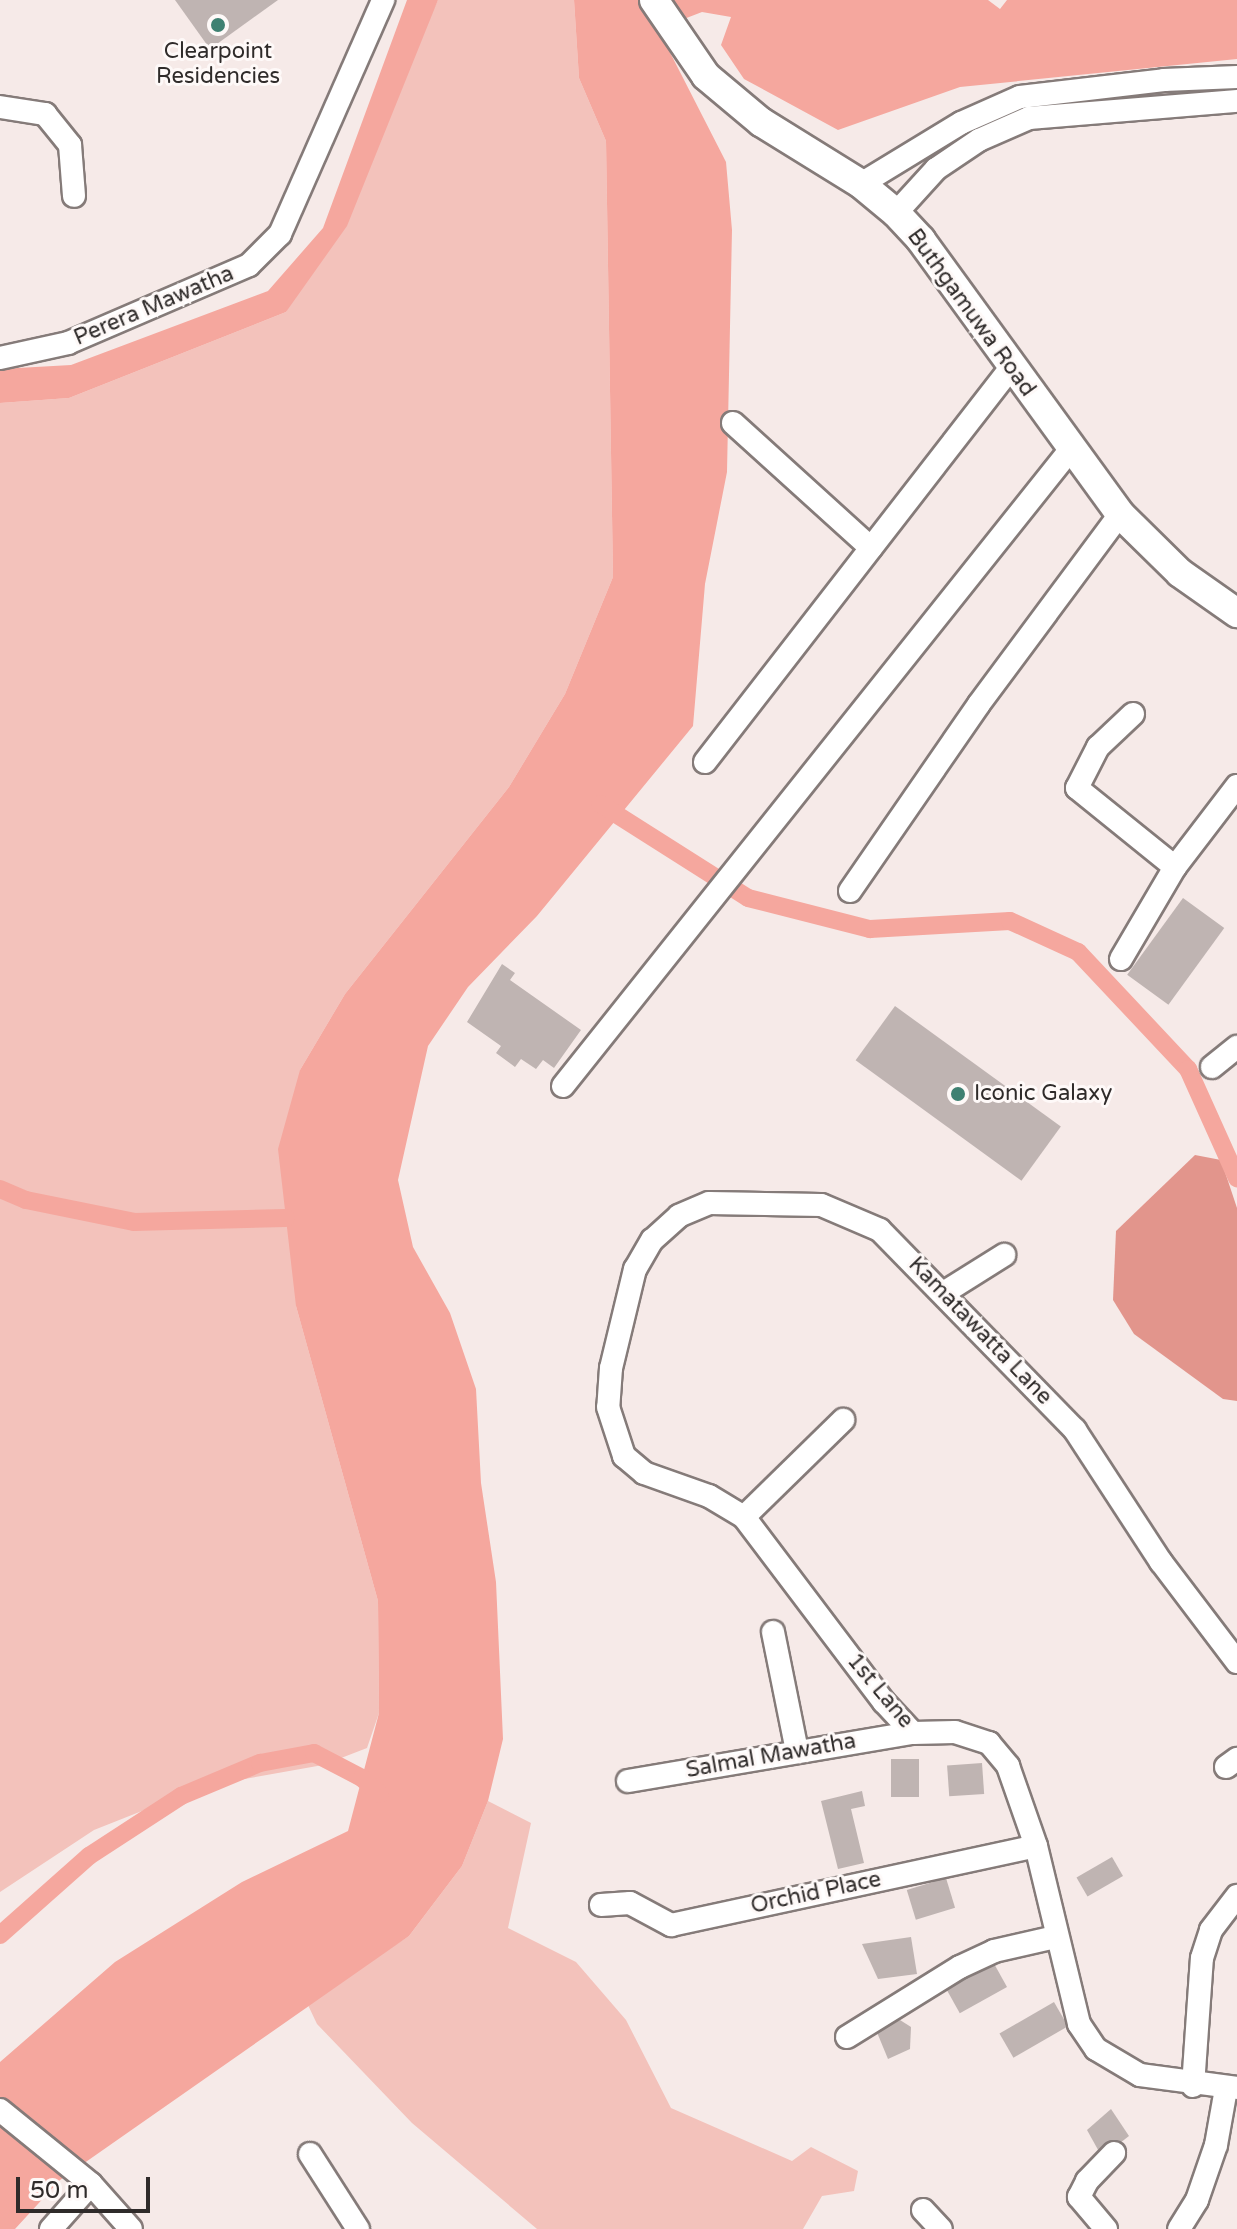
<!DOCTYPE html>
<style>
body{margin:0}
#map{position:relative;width:1237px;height:2229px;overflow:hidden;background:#f6eae8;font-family:"Varela Round",sans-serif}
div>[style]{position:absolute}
.green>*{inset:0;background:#f3c2bb}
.forest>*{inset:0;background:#e2958c}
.water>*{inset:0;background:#f5a79e}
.canal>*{height:18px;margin:-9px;padding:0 9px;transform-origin:9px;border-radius:9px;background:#f5a79e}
.building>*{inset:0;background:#bfb4b2;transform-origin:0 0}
.roads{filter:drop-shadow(2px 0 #857b79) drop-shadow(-2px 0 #857b79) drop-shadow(0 2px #857b79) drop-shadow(0 -2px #857b79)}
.minor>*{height:22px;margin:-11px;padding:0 11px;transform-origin:11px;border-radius:11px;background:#fff}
.major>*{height:28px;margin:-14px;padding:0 14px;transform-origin:14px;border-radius:14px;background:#fff}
.dots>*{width:22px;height:22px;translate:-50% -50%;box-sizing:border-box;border:4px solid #fef9f8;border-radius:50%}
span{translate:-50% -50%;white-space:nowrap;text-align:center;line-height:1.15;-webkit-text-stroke:6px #fef9f8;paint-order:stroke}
.poi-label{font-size:22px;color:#2f2b2a}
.left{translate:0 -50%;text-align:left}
.street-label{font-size:22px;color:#2f2b2a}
.scale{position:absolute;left:16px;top:2177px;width:134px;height:36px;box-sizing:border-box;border:4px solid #2f2b2a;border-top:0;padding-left:10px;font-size:24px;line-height:28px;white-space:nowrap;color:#2f2b2a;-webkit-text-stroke:6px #fef9f8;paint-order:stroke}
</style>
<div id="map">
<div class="green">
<i style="clip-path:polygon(438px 0,574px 0,579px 78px,606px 141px,613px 577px,565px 694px,509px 787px,345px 994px,300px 1070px,296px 1306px,378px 1601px,379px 1713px,367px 1748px,323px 1765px,205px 1786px,94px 1830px,0 1892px,0 403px,69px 398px,286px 312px)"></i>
<i style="clip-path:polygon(488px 1801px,531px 1823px,508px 1928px,576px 1962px,626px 2020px,671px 2108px,792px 2161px,811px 2147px,858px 2171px,854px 2191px,822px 2196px,803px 2229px,537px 2229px,412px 2123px,317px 2024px,307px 2003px,409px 1936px,462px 1866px)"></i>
</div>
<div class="forest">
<i style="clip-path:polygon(1195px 1155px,1221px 1160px,1237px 1208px,1237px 1401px,1223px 1399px,1134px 1334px,1113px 1300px,1116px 1231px)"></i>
</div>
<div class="water">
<i style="clip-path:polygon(407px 0,438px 0,347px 226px,286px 312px,69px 398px,0 403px,0 369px,71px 365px,268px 291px,323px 228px)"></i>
<i style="clip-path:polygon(574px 0,988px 0,1000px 9px,1007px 0,1237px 0,1237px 59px,960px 87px,838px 130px,744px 79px,721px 45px,731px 17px,702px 12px,658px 29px,726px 162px,732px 230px,727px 472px,705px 584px,693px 726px,537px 916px,468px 987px,428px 1046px,398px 1180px,413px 1247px,450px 1313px,476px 1389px,481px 1483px,496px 1582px,503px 1739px,488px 1801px,462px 1866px,409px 1936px,60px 2180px,15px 2229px,0 2229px,0 2062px,115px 1962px,242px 1882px,348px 1831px,379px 1713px,378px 1601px,296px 1306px,278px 1149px,300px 1070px,345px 994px,509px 787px,565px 694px,613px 577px,606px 141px,579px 78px)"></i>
</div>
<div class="canal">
<i style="left:600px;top:804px;width:175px;rotate:32.4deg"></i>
<i style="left:748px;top:898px;width:126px;rotate:14.3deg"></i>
<i style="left:870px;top:929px;width:140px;rotate:-3.3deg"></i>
<i style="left:1010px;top:921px;width:75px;rotate:24.5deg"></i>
<i style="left:1078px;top:952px;width:161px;rotate:46.8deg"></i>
<i style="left:1188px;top:1069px;width:120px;rotate:65.8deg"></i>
<i style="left:0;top:1189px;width:28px;rotate:23deg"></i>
<i style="left:26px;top:1200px;width:110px;rotate:11.5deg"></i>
<i style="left:134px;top:1222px;width:152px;rotate:-1.5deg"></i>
<i style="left:0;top:1935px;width:119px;rotate:-41.6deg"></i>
<i style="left:89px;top:1856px;width:110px;rotate:-33.1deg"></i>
<i style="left:181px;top:1796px;width:86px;rotate:-22.7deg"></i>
<i style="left:260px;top:1763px;width:55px;rotate:-10.5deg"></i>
<i style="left:314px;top:1753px;width:54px;rotate:27.5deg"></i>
<i style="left:362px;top:1778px;width:24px;rotate:42deg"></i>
</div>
<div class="building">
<i style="clip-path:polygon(175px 0,278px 0,210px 49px)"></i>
<i style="left:1183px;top:898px;width:51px;height:95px;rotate:36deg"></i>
<i style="clip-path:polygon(502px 964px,515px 973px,510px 980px,581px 1030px,554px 1068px,543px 1060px,536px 1069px,521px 1059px,515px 1067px,496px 1053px,501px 1046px,467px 1022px)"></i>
<i style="left:895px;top:1006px;width:205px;height:67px;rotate:36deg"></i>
<i style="left:919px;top:1759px;width:38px;height:28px;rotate:90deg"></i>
<i style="left:982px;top:1763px;width:31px;height:35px;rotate:86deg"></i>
<i style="clip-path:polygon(862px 1791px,865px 1806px,851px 1809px,864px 1863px,838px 1869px,821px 1801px)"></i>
<i style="left:1112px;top:1857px;width:22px;height:41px;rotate:60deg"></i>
<i style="left:946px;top:1878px;width:31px;height:41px;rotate:73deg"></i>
<i style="clip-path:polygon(911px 1937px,917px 1974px,878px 1979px,862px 1944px)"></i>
<i style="left:992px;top:1960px;width:31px;height:54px;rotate:61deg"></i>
<i style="left:1054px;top:2002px;width:28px;height:63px;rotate:60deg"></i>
<i style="clip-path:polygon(900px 2020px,911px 2027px,910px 2049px,888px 2059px,876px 2030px)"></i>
<i style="clip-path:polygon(1111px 2109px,1129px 2136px,1102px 2157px,1087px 2130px)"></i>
</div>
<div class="roads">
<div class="minor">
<i style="left:0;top:107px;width:46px;rotate:8.8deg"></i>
<i style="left:45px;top:114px;width:40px;rotate:51deg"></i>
<i style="left:70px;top:145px;width:51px;rotate:85.5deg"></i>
<i style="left:861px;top:184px;width:117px;rotate:-31.4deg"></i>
<i style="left:961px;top:123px;width:64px;rotate:-23.8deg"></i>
<i style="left:1020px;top:97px;width:145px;rotate:-6.7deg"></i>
<i style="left:1164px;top:80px;width:73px;rotate:-2.4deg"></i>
<i style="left:896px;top:213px;width:59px;rotate:-47.7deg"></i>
<i style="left:936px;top:169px;width:52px;rotate:-34deg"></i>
<i style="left:979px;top:140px;width:55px;rotate:-23.7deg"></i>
<i style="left:1029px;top:118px;width:209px;rotate:-4.7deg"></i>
<i style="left:0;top:358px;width:70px;rotate:-12.4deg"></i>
<i style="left:68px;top:343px;width:197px;rotate:-23.3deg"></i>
<i style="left:249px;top:265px;width:44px;rotate:-45deg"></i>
<i style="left:280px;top:234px;width:256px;rotate:-66.2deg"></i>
<i style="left:733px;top:423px;width:186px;rotate:42.2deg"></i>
<i style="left:1133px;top:714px;width:48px;rotate:136.7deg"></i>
<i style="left:1098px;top:747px;width:46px;rotate:117.1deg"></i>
<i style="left:1077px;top:788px;width:126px;rotate:38.9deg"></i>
<i style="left:705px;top:762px;width:500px;rotate:-52.2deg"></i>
<i style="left:850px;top:891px;width:227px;rotate:-55.4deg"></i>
<i style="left:979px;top:704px;width:237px;rotate:-53.4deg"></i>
<i style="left:1121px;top:959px;width:107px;rotate:-59.6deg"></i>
<i style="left:1175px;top:867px;width:102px;rotate:-52.6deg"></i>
<i style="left:1212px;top:1067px;width:32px;rotate:-39deg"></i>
<i style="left:563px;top:1086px;width:813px;rotate:-51.44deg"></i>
<i style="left:945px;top:1292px;width:70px;rotate:-32.1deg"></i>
<i style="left:744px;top:1517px;width:139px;rotate:-44.4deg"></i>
<i style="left:773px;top:1632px;width:121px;rotate:78.6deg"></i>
<i style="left:1237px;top:1662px;width:126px;rotate:-127.2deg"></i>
<i style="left:1161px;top:1562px;width:158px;rotate:-123.1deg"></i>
<i style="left:1075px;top:1430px;width:279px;rotate:-134.3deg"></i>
<i style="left:880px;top:1230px;width:64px;rotate:-157deg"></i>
<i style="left:821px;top:1205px;width:112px;rotate:-179deg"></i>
<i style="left:709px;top:1203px;width:33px;rotate:157deg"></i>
<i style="left:679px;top:1216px;width:36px;rotate:138deg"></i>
<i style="left:652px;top:1240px;width:34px;rotate:120deg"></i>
<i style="left:635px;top:1269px;width:102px;rotate:103.6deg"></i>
<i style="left:611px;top:1368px;width:39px;rotate:94deg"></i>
<i style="left:608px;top:1407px;width:52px;rotate:71.9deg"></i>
<i style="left:624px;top:1456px;width:26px;rotate:40deg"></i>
<i style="left:644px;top:1473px;width:69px;rotate:19.5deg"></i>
<i style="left:709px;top:1496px;width:41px;rotate:31deg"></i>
<i style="left:744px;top:1517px;width:232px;rotate:52.9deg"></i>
<i style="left:884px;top:1702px;width:42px;rotate:46.9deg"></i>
<i style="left:913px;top:1733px;width:42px;rotate:-1.4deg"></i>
<i style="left:955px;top:1732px;width:36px;rotate:18deg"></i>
<i style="left:989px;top:1743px;width:30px;rotate:50deg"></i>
<i style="left:1008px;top:1766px;width:85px;rotate:70.7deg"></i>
<i style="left:1036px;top:1846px;width:183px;rotate:76.4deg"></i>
<i style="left:1079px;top:2024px;width:30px;rotate:56deg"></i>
<i style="left:1096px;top:2049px;width:51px;rotate:30.6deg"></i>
<i style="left:1140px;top:2075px;width:98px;rotate:7.6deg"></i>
<i style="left:1226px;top:1767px;width:14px;rotate:-36deg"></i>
<i style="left:628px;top:1781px;width:289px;rotate:-9.6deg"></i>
<i style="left:601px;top:1905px;width:29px;rotate:-4deg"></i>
<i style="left:630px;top:1903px;width:47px;rotate:28.2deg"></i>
<i style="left:671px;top:1925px;width:373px;rotate:-12.2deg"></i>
<i style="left:847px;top:2037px;width:133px;rotate:-31.8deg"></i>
<i style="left:960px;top:1967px;width:38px;rotate:-25deg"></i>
<i style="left:994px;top:1951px;width:63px;rotate:-12.9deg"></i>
<i style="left:1193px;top:2086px;width:128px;rotate:-86deg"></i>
<i style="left:1202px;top:1958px;width:29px;rotate:-72deg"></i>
<i style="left:1211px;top:1930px;width:43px;rotate:-52.6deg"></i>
<i style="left:0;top:2110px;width:117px;rotate:39.1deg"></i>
<i style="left:91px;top:2184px;width:60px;rotate:48.4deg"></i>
<i style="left:310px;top:2154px;width:89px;rotate:57.4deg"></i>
<i style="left:923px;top:2210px;width:26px;rotate:47deg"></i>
<i style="left:51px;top:2229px;width:60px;rotate:-48.4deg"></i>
<i style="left:1106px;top:2229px;width:42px;rotate:-130.2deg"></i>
<i style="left:1079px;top:2197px;width:18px;rotate:-63deg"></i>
<i style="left:1087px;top:2181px;width:39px;rotate:-46deg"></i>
<i style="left:1179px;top:2229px;width:34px;rotate:-58deg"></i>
<i style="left:1197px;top:2200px;width:58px;rotate:-70.9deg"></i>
<i style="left:1216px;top:2145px;width:57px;rotate:-79.9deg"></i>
</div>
<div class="major">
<i style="left:654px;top:0;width:92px;rotate:55.6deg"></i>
<i style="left:706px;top:76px;width:72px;rotate:39.9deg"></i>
<i style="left:761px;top:122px;width:118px;rotate:31.8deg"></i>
<i style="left:861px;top:184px;width:45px;rotate:39.6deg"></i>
<i style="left:896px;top:213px;width:37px;rotate:47deg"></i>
<i style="left:921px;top:240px;width:339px;rotate:54deg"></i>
<i style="left:1120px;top:514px;width:84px;rotate:44.5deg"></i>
<i style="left:1180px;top:573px;width:70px;rotate:35.1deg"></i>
</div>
</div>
<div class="dots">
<i style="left:218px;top:25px;background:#3f8172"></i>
<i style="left:958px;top:1094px;background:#3f8172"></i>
</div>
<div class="poi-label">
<span style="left:218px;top:64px">Clearpoint<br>Residencies</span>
<span class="left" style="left:974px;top:1094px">Iconic Galaxy</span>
</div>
<div class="street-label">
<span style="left:154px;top:306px;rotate:-23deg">Perera Mawatha</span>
<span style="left:971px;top:313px;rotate:54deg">Buthgamuwa Road</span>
<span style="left:980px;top:1331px;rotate:46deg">Kamatawatta Lane</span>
<span style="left:880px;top:1691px;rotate:50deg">1st Lane</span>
<span style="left:771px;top:1756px;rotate:-10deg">Salmal Mawatha</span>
<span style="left:816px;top:1893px;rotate:-12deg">Orchid Place</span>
</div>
<div class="scale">50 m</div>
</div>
